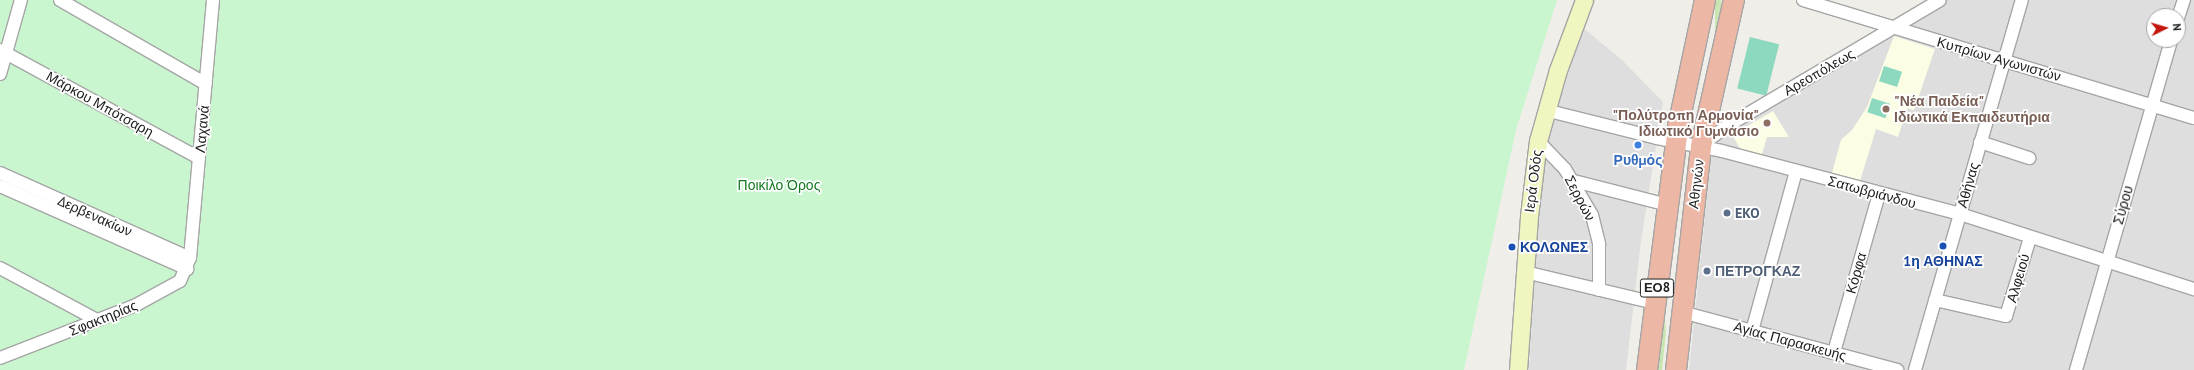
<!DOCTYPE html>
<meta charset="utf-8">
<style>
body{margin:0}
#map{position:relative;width:2194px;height:370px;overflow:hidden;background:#f0eee8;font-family:"PT Sans",sans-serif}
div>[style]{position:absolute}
.residential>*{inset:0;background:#dfdede}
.education>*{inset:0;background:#fcfde5}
.grass>*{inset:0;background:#c9e6b2;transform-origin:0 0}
.park>*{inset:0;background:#c9f6cf}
.pitch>*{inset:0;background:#8cd9bf;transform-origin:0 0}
.roads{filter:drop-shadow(1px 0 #a5a5a5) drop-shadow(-1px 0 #a5a5a5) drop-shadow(0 1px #a5a5a5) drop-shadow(0 -1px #a5a5a5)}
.minor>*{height:12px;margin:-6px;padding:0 6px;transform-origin:6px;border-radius:6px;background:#fff}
.secondary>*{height:17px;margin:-8.5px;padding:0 8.5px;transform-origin:8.5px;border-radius:8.5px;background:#f1f6c1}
.trunk>*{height:20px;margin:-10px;padding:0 10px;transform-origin:10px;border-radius:10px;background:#ecb7a4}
.dots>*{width:11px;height:11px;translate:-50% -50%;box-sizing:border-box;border:2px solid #fff;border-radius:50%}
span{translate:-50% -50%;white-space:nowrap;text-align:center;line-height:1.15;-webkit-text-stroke:3.5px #fff;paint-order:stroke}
.shield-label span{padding:1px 3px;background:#fff;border:1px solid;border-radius:3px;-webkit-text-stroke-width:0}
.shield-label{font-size:13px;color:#212121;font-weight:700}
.street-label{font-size:14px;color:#212121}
.education-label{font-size:14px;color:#785e54;font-weight:700}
.left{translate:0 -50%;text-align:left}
.right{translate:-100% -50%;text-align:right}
.shop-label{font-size:14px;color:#366cbe;font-weight:700}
.park-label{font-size:14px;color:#147a21}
.service-label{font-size:14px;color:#4e5e75;font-weight:700}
.transit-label{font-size:14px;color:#164399;font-weight:700}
.north{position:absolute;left:2146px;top:8px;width:40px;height:40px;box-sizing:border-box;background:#fff;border:1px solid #a6a6a6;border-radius:50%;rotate:85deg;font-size:11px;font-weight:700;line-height:16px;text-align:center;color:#212121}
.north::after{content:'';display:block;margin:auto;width:14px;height:18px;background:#c3170e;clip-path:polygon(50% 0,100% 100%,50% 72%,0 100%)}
</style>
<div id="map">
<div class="residential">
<i style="clip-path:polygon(evenodd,1946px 0,2194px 0,2194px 370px,1689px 370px,1713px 139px,1946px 0,2154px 16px,2178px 16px,2178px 40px,2154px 40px,2154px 16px)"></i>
<i style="clip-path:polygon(1576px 22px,1622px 60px,1663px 102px,1641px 241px,1626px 370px,1529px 370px,1539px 208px,1548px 128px)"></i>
</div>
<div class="education">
<i style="clip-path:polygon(1894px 36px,1935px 49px,1914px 110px,1907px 108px,1898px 137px,1876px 129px,1860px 181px,1832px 173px,1841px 140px,1852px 130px,1867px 107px)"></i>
<i style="clip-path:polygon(1773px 111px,1789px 137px,1767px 137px,1762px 154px,1743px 153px,1732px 135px)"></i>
</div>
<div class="grass">
<i style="left:1715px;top:0;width:6px;height:131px"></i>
<i style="clip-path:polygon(1664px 304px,1666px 333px,1662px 370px,1653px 370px)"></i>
</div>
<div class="park">
<i style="clip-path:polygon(0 0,1557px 0,1516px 130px,1464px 370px,0 370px)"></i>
</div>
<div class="pitch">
<i style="left:1750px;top:37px;width:30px;height:53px;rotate:14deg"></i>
<i style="left:1884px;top:66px;width:19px;height:16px;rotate:18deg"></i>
<i style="left:1872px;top:98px;width:19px;height:15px;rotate:18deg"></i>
</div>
<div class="roads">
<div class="minor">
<i style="left:60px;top:0;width:168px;rotate:29.9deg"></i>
<i style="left:1803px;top:0;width:408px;rotate:16.8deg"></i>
<i style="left:2178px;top:18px;width:19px;rotate:-72deg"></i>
<i style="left:0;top:50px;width:226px;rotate:28.5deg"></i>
<i style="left:0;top:74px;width:77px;rotate:-74.2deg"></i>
<i style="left:1545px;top:110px;width:115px;rotate:14deg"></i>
<i style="left:1657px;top:138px;width:66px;rotate:11.3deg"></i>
<i style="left:1722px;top:151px;width:246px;rotate:14.8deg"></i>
<i style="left:1960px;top:214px;width:246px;rotate:17.8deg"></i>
<i style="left:1538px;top:141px;width:39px;rotate:46deg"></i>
<i style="left:1565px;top:169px;width:53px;rotate:59.6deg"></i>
<i style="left:1592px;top:215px;width:30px;rotate:76deg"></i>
<i style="left:1599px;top:244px;width:46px;rotate:90deg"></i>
<i style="left:1980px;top:142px;width:52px;rotate:18.1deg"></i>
<i style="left:1703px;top:144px;width:30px;rotate:-37deg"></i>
<i style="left:1727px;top:126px;width:247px;rotate:-30.6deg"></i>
<i style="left:0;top:173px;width:208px;rotate:24.1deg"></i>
<i style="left:1574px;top:181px;width:97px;rotate:14.3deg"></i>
<i style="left:0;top:186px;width:205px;rotate:23.9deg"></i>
<i style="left:0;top:268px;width:110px;rotate:28.2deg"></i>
<i style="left:1525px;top:272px;width:134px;rotate:13.4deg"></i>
<i style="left:1935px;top:300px;width:73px;rotate:12.7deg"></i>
<i style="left:2006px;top:316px;width:82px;rotate:-72.9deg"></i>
<i style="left:1682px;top:312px;width:223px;rotate:15.1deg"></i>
<i style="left:1752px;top:331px;width:166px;rotate:-74.6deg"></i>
<i style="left:1834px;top:352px;width:164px;rotate:-74.1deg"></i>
<i style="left:0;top:358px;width:146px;rotate:-21.3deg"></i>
<i style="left:136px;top:305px;width:50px;rotate:-28.6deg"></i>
<i style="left:180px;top:281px;width:25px;rotate:-67deg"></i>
<i style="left:190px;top:258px;width:259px;rotate:-84.9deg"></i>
<i style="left:1915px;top:370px;width:385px;rotate:-73.9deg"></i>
<i style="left:2076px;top:370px;width:343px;rotate:-73.9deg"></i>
</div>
<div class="secondary">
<i style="left:1518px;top:370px;width:154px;rotate:-85.9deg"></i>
<i style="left:1529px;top:216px;width:76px;rotate:-83.2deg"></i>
<i style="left:1538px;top:141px;width:74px;rotate:-74.3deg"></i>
<i style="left:1558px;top:70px;width:75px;rotate:-69.6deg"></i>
</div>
<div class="trunk">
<i style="left:1647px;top:370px;width:245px;rotate:-82.7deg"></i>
<i style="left:1678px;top:127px;width:130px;rotate:-78deg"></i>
<i style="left:1676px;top:370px;width:225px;rotate:-83.6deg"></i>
<i style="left:1701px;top:146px;width:150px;rotate:-77.3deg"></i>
</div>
</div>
<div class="dots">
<i style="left:1886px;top:109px;background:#8d6e63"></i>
<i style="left:1767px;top:123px;background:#8d6e63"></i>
<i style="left:1638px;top:145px;background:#3f7fe0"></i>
<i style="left:1727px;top:213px;background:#5c6f8a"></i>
<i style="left:1943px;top:246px;background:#1a4fb4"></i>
<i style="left:1512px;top:247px;background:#1a4fb4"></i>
<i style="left:1707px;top:271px;background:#5c6f8a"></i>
</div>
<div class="shield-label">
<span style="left:1657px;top:288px">ΕΟ8</span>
</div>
<div class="street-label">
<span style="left:1999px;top:59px;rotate:16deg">Κυπρίων Αγωνιστών</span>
<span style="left:1819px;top:72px;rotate:-30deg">Αρεοπόλεως</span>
<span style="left:100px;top:104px;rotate:29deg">Μάρκου Μπότσαρη</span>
<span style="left:202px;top:129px;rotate:-85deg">Λαχανά</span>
<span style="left:1533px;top:181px;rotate:-83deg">Ιερά Οδός</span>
<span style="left:1696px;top:184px;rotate:-83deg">Αθηνών</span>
<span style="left:1968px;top:185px;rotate:-74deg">Αθήνας</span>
<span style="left:1872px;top:192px;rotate:15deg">Σατωβριάνδου</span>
<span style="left:1580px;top:198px;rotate:62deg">Σερρών</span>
<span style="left:2123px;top:205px;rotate:-74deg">Σύρου</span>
<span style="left:95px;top:216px;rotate:24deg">Δερβενακίων</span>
<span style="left:1856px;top:273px;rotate:-74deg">Κόρφα</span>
<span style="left:2018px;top:278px;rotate:-74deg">Αλφειού</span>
<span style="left:103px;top:318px;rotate:-22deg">Σφακτηρίας</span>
<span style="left:1790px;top:341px;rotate:15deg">Αγίας Παρασκευής</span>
</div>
<div class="education-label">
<span class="left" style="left:1894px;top:109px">"Νέα Παιδεία"<br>Ιδιωτικά Εκπαιδευτήρια</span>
<span class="right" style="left:1759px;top:123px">"Πολύτροπη Αρμονία"<br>Ιδιωτικό Γυμνάσιο</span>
</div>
<div class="shop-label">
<span style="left:1638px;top:160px">Ρυθμός</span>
</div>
<div class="park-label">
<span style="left:779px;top:185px">Ποικίλο Όρος</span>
</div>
<div class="service-label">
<span class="left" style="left:1735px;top:213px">EKO</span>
<span class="left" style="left:1715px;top:271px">ΠΕΤΡΟΓΚΑΖ</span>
</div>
<div class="transit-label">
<span class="left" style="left:1520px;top:247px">ΚΟΛΩΝΕΣ</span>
<span style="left:1943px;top:261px">1η ΑΘΗΝΑΣ</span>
</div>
<div class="north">N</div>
</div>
